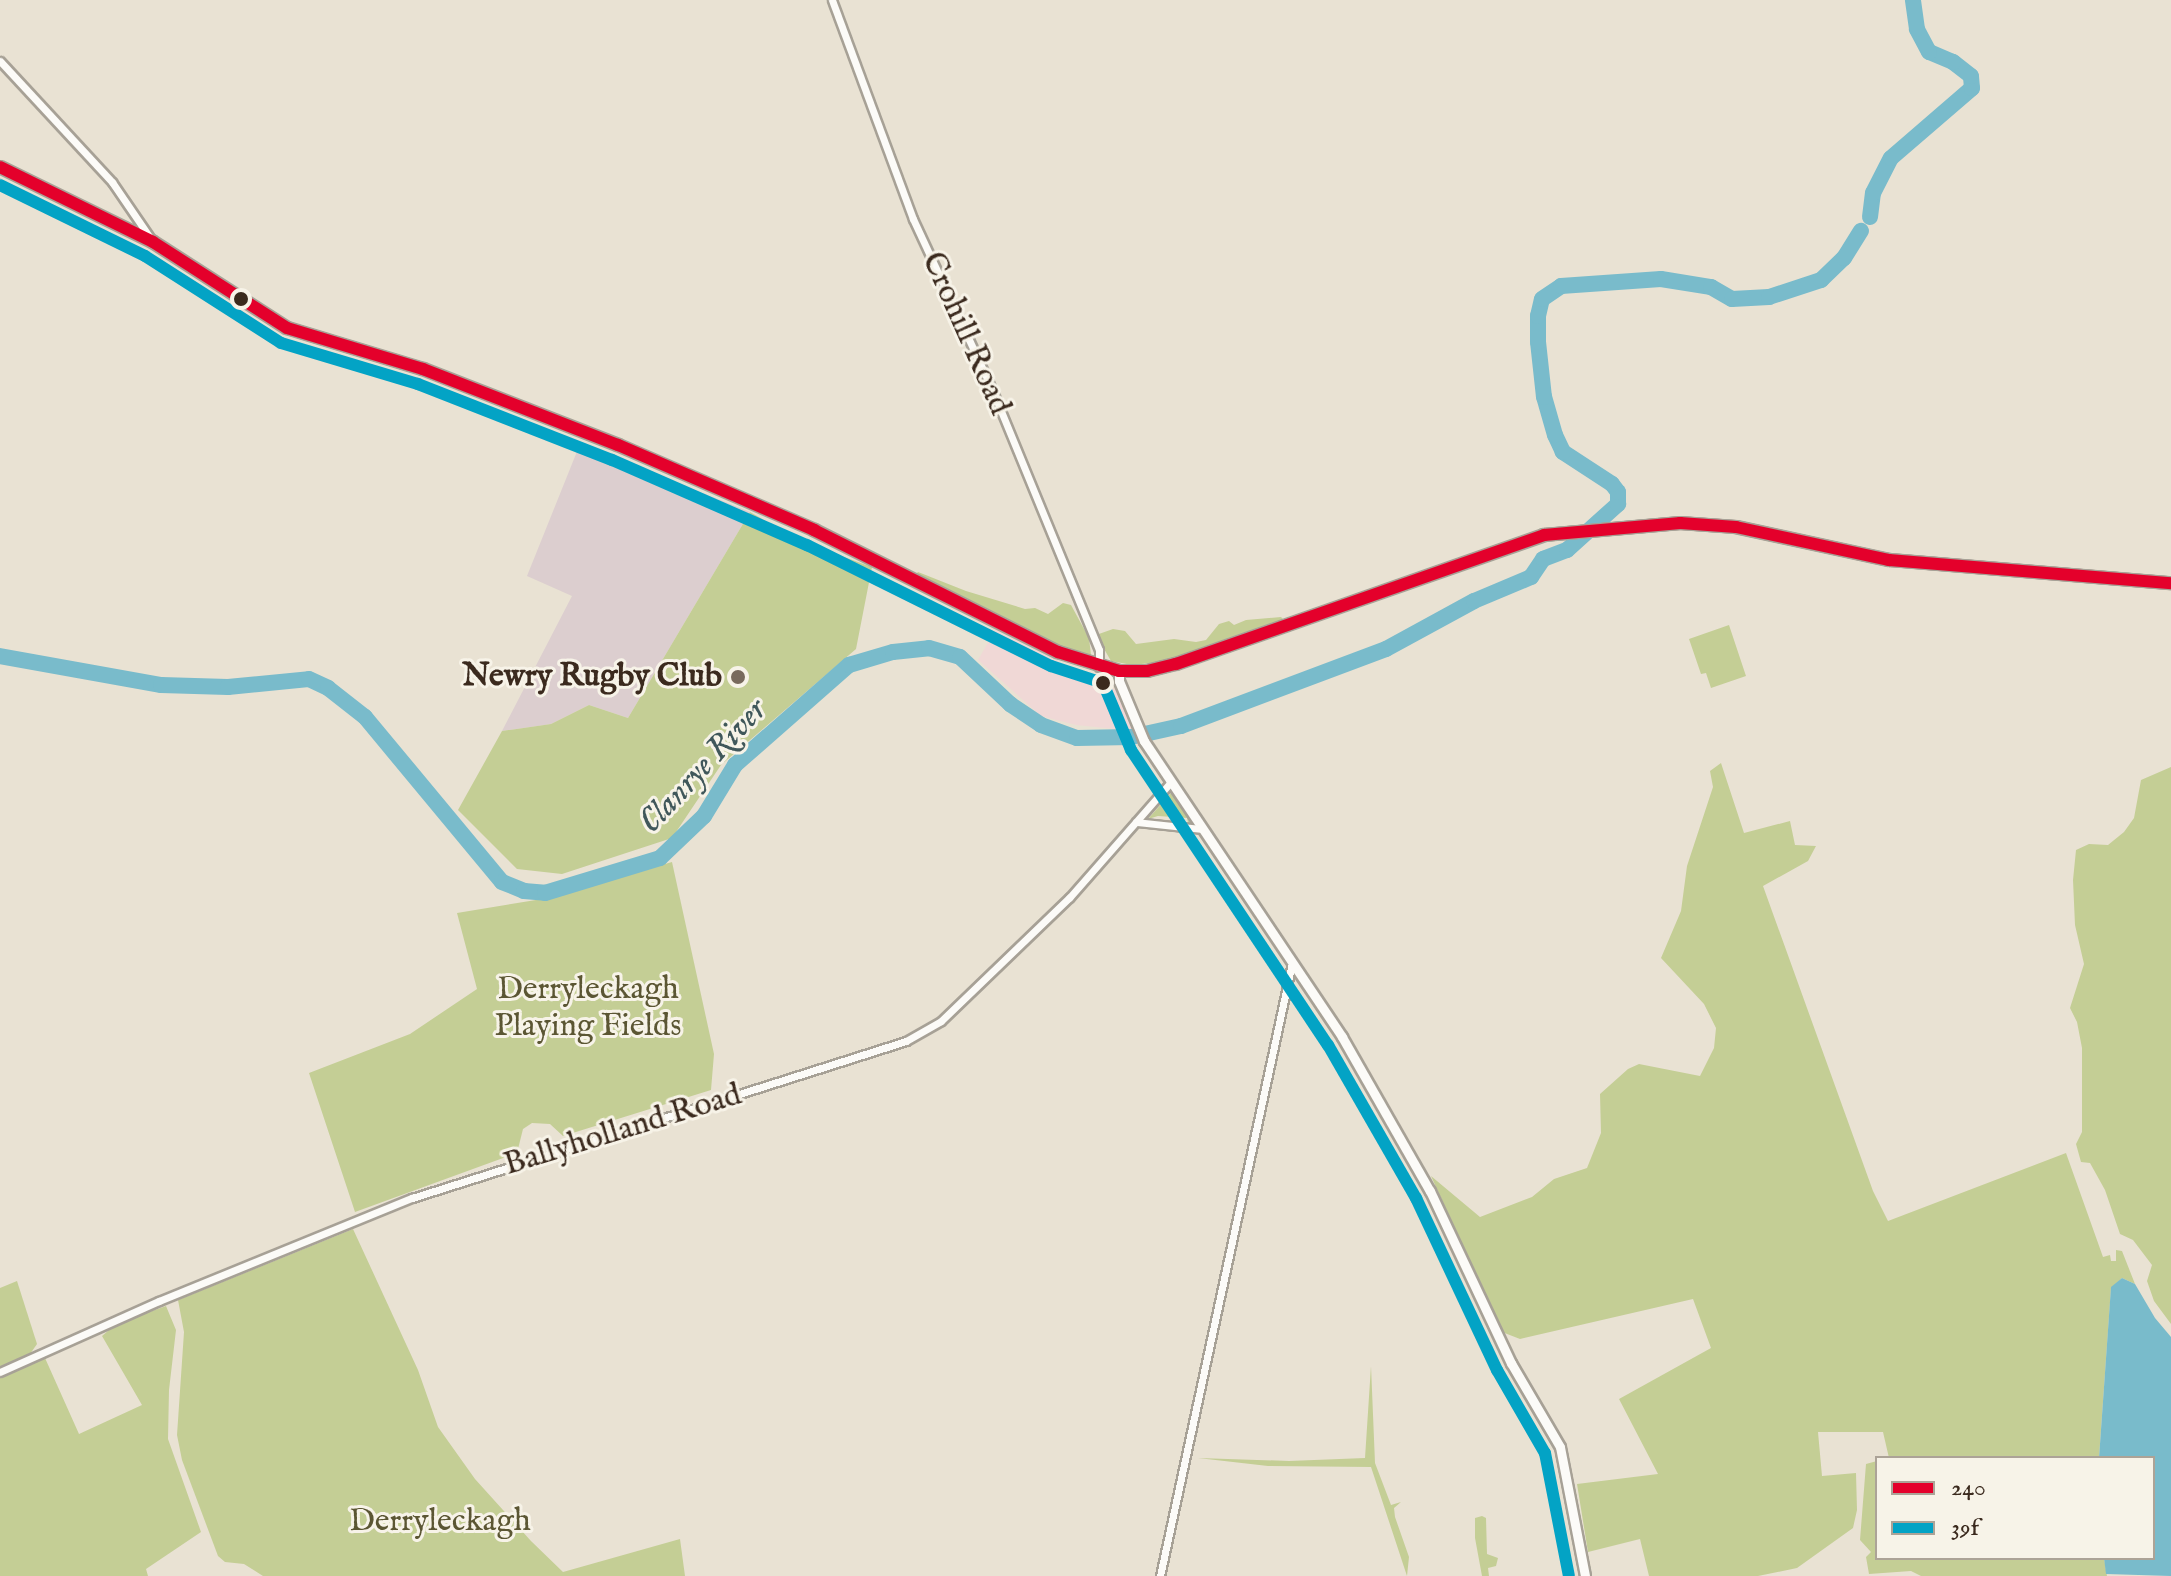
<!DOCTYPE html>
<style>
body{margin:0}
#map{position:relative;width:2171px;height:1576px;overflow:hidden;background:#e9e2d3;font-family:"IM FELL English",serif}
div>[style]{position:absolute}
.built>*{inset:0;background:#f0d8d6}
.industrial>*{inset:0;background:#dccecf}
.green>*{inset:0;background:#c4ce95}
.water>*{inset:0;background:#79bbcb}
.river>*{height:16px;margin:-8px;padding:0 8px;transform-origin:8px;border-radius:8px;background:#79bbcb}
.roads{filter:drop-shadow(2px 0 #a7a196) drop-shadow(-2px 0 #a7a196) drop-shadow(0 2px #a7a196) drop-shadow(0 -2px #a7a196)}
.minor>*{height:7px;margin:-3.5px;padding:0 3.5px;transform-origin:3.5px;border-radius:3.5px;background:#fcfbf8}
.tertiary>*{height:9px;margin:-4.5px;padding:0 4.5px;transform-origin:4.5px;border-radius:4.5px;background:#fcfbf8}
.secondary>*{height:10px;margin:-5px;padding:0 5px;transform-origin:5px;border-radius:5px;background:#fcfbf8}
.bus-1>*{height:12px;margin:-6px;padding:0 6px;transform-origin:6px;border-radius:6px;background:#e4002b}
.bus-2>*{height:12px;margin:-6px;padding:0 6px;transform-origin:6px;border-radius:6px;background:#03a3c5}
.dots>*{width:22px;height:22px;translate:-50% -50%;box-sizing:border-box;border:4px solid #f7f3e8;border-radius:50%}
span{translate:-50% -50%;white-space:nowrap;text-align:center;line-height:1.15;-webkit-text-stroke:6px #f7f3e8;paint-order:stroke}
.street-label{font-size:32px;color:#3b2a1e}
.poi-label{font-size:32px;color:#3b2a1e;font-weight:700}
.right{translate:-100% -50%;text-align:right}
.park-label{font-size:32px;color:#5b5633}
.water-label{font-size:34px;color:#40575a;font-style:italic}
.legend{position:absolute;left:1875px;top:1456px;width:280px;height:104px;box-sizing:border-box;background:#f7f3e8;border:2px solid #aca397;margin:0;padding:10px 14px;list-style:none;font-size:24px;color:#3b2a1e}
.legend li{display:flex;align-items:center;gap:16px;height:40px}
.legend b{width:40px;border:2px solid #aca397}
</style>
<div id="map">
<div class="built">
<i style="clip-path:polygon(995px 630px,1116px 690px,1134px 731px,1076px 725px,1041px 716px,978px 660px)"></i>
</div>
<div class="industrial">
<i style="clip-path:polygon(580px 444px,750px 512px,628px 718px,589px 705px,551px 724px,502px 731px,572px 596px,527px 576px)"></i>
</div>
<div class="green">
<i style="clip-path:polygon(750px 512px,802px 542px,872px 567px,856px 649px,721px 765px,672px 838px,562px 874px,517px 869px,458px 810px,502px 731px,551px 724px,589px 705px,628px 718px)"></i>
<i style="clip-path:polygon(918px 572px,966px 591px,1025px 609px,1035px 608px,1048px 614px,1063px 603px,1071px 605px,1089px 638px,1091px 655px,1082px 656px,1047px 639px,916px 574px)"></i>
<i style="clip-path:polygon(1281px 617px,1284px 620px,1206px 648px,1160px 662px,1132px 665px,1111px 661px,1096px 635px,1113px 629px,1125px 631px,1136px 644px,1174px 639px,1196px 642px,1206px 640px,1219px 624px,1229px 621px,1234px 625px,1246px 620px)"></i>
<i style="clip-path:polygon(1729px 625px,1746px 676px,1711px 688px,1706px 673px,1701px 674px,1689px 639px)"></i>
<i style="clip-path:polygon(1721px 763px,1744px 833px,1790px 821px,1795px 845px,1816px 846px,1808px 861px,1763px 886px,1873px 1191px,1888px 1221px,2066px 1153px,2103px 1257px,2110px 1255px,2111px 1261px,2116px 1261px,2116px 1250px,2122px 1251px,2135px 1284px,2122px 1278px,2111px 1288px,2099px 1458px,1889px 1458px,1883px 1432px,1818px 1432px,1822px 1476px,1856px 1473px,1857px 1510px,1853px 1528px,1797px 1568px,1758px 1576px,1649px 1576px,1640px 1539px,1588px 1552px,1577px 1484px,1658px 1474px,1619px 1399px,1711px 1348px,1693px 1299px,1520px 1339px,1502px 1332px,1431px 1176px,1480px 1217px,1532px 1197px,1554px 1179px,1587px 1168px,1601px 1133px,1600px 1094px,1628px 1069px,1639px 1064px,1700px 1076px,1714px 1048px,1716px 1028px,1704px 1004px,1661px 958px,1681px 911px,1687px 866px,1713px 787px,1710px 771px)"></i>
<i style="clip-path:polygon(2171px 767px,2171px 1324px,2154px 1301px,2147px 1281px,2152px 1265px,2133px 1240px,2120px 1234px,2105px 1190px,2090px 1163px,2081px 1162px,2076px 1144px,2082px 1132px,2082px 1048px,2077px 1022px,2070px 1008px,2084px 964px,2075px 925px,2073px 880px,2076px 850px,2089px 844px,2108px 845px,2124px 832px,2134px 818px,2141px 780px)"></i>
<i style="clip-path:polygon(1171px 793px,1175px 794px,1197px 827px,1189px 827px,1187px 818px,1158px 816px,1148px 819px)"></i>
<i style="clip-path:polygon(672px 862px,714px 1054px,711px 1090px,563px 1136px,550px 1124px,532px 1123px,523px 1129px,517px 1153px,355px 1212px,309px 1073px,410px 1034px,477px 989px,457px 913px,542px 899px)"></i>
<i style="clip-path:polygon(353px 1229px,418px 1370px,438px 1427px,475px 1479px,531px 1541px,563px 1572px,680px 1539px,685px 1576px,263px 1576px,244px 1564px,225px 1562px,218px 1556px,182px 1460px,177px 1435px,184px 1332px,178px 1300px)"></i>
<i style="clip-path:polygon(17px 1281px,37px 1344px,30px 1354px,0 1367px,0 1288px)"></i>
<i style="clip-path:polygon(166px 1306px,176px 1330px,169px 1390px,168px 1439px,201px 1532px,146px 1569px,148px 1576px,0 1576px,0 1378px,45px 1358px,79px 1434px,142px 1405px,102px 1336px,116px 1324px)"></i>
<i style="clip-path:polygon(1371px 1366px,1375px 1463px,1391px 1505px,1401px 1502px,1394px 1508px,1395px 1517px,1409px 1557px,1407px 1576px,1371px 1467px,1268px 1466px,1198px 1458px,1289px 1461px,1365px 1458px)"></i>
<i style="clip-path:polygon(1877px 1461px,1877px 1558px,2104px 1558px,2107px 1576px,1921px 1576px,1911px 1571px,1869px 1574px,1866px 1557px,1871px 1552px,1860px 1540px,1866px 1464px)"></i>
<i style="clip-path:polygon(1482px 1516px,1486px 1518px,1487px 1554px,1498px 1558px,1496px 1566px,1488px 1568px,1489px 1576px,1482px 1576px,1475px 1538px,1475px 1518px)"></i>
</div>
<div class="water">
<i style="clip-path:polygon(2122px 1278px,2135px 1284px,2155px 1318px,2171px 1337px,2171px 1576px,2106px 1574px,2104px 1558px,2153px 1558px,2153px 1458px,2099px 1458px,2111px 1287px)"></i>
</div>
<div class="river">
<i style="left:1870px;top:217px;width:24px;rotate:-83deg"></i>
<i style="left:1873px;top:193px;width:39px;rotate:-63deg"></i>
<i style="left:1891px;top:158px;width:107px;rotate:-40.8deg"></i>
<i style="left:1972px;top:88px;width:12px;rotate:-95deg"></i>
<i style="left:1971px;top:76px;width:23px;rotate:-142deg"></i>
<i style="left:1953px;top:62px;width:26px;rotate:-157deg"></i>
<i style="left:1929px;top:52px;width:26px;rotate:-118deg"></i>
<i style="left:1917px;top:29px;width:29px;rotate:-98deg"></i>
<i style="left:0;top:656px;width:164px;rotate:10.2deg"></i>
<i style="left:161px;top:685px;width:67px;rotate:1.7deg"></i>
<i style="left:228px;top:687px;width:81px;rotate:-5.6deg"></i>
<i style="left:309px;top:679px;width:21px;rotate:25deg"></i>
<i style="left:328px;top:688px;width:47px;rotate:38.1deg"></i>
<i style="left:365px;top:717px;width:214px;rotate:50.3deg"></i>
<i style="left:502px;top:882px;width:24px;rotate:22deg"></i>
<i style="left:524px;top:891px;width:21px;rotate:5deg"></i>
<i style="left:545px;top:893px;width:120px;rotate:-16.9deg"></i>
<i style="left:660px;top:858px;width:61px;rotate:-43.7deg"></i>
<i style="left:704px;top:816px;width:60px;rotate:-58.7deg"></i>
<i style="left:735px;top:765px;width:152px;rotate:-41.3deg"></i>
<i style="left:849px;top:665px;width:46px;rotate:-16.5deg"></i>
<i style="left:893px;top:652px;width:36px;rotate:-6deg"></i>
<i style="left:929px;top:648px;width:32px;rotate:16deg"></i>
<i style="left:960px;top:657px;width:69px;rotate:43.2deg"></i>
<i style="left:1010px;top:704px;width:37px;rotate:34deg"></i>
<i style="left:1041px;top:725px;width:38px;rotate:20deg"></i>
<i style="left:1077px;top:738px;width:54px;rotate:-1.1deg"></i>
<i style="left:1131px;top:737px;width:51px;rotate:-12.4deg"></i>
<i style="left:1181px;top:726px;width:219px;rotate:-20.6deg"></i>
<i style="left:1386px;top:649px;width:100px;rotate:-28.6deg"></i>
<i style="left:1474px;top:601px;width:62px;rotate:-22.8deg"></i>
<i style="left:1531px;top:577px;width:22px;rotate:-56deg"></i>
<i style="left:1543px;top:559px;width:26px;rotate:-21deg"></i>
<i style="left:1567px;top:550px;width:69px;rotate:-42deg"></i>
<i style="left:1618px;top:504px;width:12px;rotate:-90deg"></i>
<i style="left:1618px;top:492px;width:10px;rotate:-127deg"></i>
<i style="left:1612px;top:484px;width:59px;rotate:-146.9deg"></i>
<i style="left:1563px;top:452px;width:19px;rotate:-115deg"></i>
<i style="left:1555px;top:435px;width:40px;rotate:-106deg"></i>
<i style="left:1544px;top:397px;width:55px;rotate:-96.2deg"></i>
<i style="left:1538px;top:342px;width:26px;rotate:-90deg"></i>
<i style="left:1538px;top:316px;width:17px;rotate:-77deg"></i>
<i style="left:1542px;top:299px;width:23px;rotate:-34deg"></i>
<i style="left:1561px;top:286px;width:100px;rotate:-4deg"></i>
<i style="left:1661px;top:279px;width:51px;rotate:9.1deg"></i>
<i style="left:1711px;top:287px;width:24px;rotate:30deg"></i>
<i style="left:1732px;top:299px;width:37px;rotate:-3deg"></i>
<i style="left:1769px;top:297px;width:55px;rotate:-18.1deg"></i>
<i style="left:1821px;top:280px;width:32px;rotate:-44deg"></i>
<i style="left:1844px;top:258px;width:32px;rotate:-58deg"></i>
</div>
<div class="roads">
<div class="minor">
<i style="left:832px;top:0;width:233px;rotate:69.7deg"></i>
<i style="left:913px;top:219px;width:187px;rotate:65.1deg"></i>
<i style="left:992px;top:389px;width:282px;rotate:67.7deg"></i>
<i style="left:1099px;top:650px;width:17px;rotate:90deg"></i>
<i style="left:0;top:61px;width:165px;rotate:47.2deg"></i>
<i style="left:112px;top:182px;width:73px;rotate:55.7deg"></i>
<i style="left:1136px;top:822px;width:66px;rotate:6.1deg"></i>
<i style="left:0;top:1372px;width:174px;rotate:-24.1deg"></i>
<i style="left:159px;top:1301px;width:273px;rotate:-22.2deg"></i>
<i style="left:412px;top:1198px;width:518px;rotate:-17.63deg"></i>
<i style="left:906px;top:1041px;width:40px;rotate:-29.7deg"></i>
<i style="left:941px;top:1021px;width:178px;rotate:-43.9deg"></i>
<i style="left:1069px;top:898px;width:154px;rotate:-48.7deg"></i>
<i style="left:1160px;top:1576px;width:627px;rotate:-77.85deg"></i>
</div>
<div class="tertiary">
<i style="left:1119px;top:671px;width:10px;rotate:90deg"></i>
<i style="left:1119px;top:681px;width:65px;rotate:67.4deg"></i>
<i style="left:1144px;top:741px;width:356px;rotate:56.2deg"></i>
<i style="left:1342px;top:1037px;width:177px;rotate:60.3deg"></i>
<i style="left:1430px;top:1191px;width:190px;rotate:64.8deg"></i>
<i style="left:1511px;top:1363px;width:97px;rotate:59.7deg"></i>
<i style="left:1560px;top:1447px;width:131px;rotate:79deg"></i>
</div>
<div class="secondary">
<i style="left:0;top:167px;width:170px;rotate:26.1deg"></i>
<i style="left:153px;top:242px;width:159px;rotate:32.7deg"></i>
<i style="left:287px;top:328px;width:142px;rotate:16.8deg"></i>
<i style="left:423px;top:369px;width:209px;rotate:21.3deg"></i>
<i style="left:618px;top:445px;width:214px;rotate:23.4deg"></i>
<i style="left:814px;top:530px;width:273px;rotate:26.6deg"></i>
<i style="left:1058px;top:652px;width:64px;rotate:17.3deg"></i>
<i style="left:1119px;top:671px;width:28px"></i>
<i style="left:1147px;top:671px;width:30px;rotate:-14deg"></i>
<i style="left:1176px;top:664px;width:390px;rotate:-19.3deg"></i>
<i style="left:1544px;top:535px;width:137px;rotate:-5deg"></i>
<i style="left:1680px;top:523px;width:56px;rotate:4.1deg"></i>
<i style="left:1736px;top:527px;width:157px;rotate:12.2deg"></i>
<i style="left:1889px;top:560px;width:283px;rotate:4.7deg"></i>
</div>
</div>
<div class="bus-1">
<i style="left:0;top:167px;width:170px;rotate:26.1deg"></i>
<i style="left:153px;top:242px;width:159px;rotate:32.7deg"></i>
<i style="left:287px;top:328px;width:142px;rotate:16.8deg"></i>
<i style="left:423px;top:369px;width:209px;rotate:21.3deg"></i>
<i style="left:618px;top:445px;width:214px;rotate:23.4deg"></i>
<i style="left:814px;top:530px;width:273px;rotate:26.6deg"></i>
<i style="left:1058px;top:652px;width:64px;rotate:17.3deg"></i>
<i style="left:1119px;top:671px;width:28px"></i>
<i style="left:1147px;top:671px;width:30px;rotate:-14deg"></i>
<i style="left:1176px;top:664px;width:390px;rotate:-19.3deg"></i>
<i style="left:1544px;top:535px;width:137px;rotate:-5deg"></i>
<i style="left:1680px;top:523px;width:56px;rotate:4.1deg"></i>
<i style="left:1736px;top:527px;width:157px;rotate:12.2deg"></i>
<i style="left:1889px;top:560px;width:283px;rotate:4.7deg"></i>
</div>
<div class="bus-2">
<i style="left:0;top:185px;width:161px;rotate:26.1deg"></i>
<i style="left:145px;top:256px;width:161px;rotate:32.6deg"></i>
<i style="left:281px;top:343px;width:143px;rotate:16.7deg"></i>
<i style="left:418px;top:384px;width:208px;rotate:21.4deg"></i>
<i style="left:612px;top:460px;width:213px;rotate:23.6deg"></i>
<i style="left:807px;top:545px;width:272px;rotate:26.4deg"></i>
<i style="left:1051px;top:666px;width:55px;rotate:18.1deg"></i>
<i style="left:1103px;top:683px;width:73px;rotate:67.3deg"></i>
<i style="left:1131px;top:750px;width:355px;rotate:56.3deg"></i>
<i style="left:1328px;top:1045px;width:177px;rotate:60.1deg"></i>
<i style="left:1416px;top:1198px;width:190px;rotate:64.8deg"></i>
<i style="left:1497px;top:1370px;width:96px;rotate:60deg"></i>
<i style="left:1545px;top:1453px;width:125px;rotate:79deg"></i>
</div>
<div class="dots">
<i style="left:241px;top:299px;background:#3b2a1e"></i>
<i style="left:738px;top:677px;background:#786a5d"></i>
<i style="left:1103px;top:683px;background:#3b2a1e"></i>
</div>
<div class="street-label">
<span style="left:965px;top:334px;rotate:66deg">Crohill Road</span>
<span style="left:623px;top:1131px;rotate:-17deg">Ballyholland Road</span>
</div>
<div class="poi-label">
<span class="right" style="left:722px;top:677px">Newry Rugby Club</span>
</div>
<div class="park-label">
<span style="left:588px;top:1009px">Derryleckagh<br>Playing Fields</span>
<span style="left:440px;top:1522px">Derryleckagh</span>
</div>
<div class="water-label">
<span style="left:703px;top:766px;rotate:-47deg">Clanrye River</span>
</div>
<ul class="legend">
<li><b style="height:10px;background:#e4002b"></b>240</li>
<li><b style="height:10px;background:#03a3c5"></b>39f</li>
</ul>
</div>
